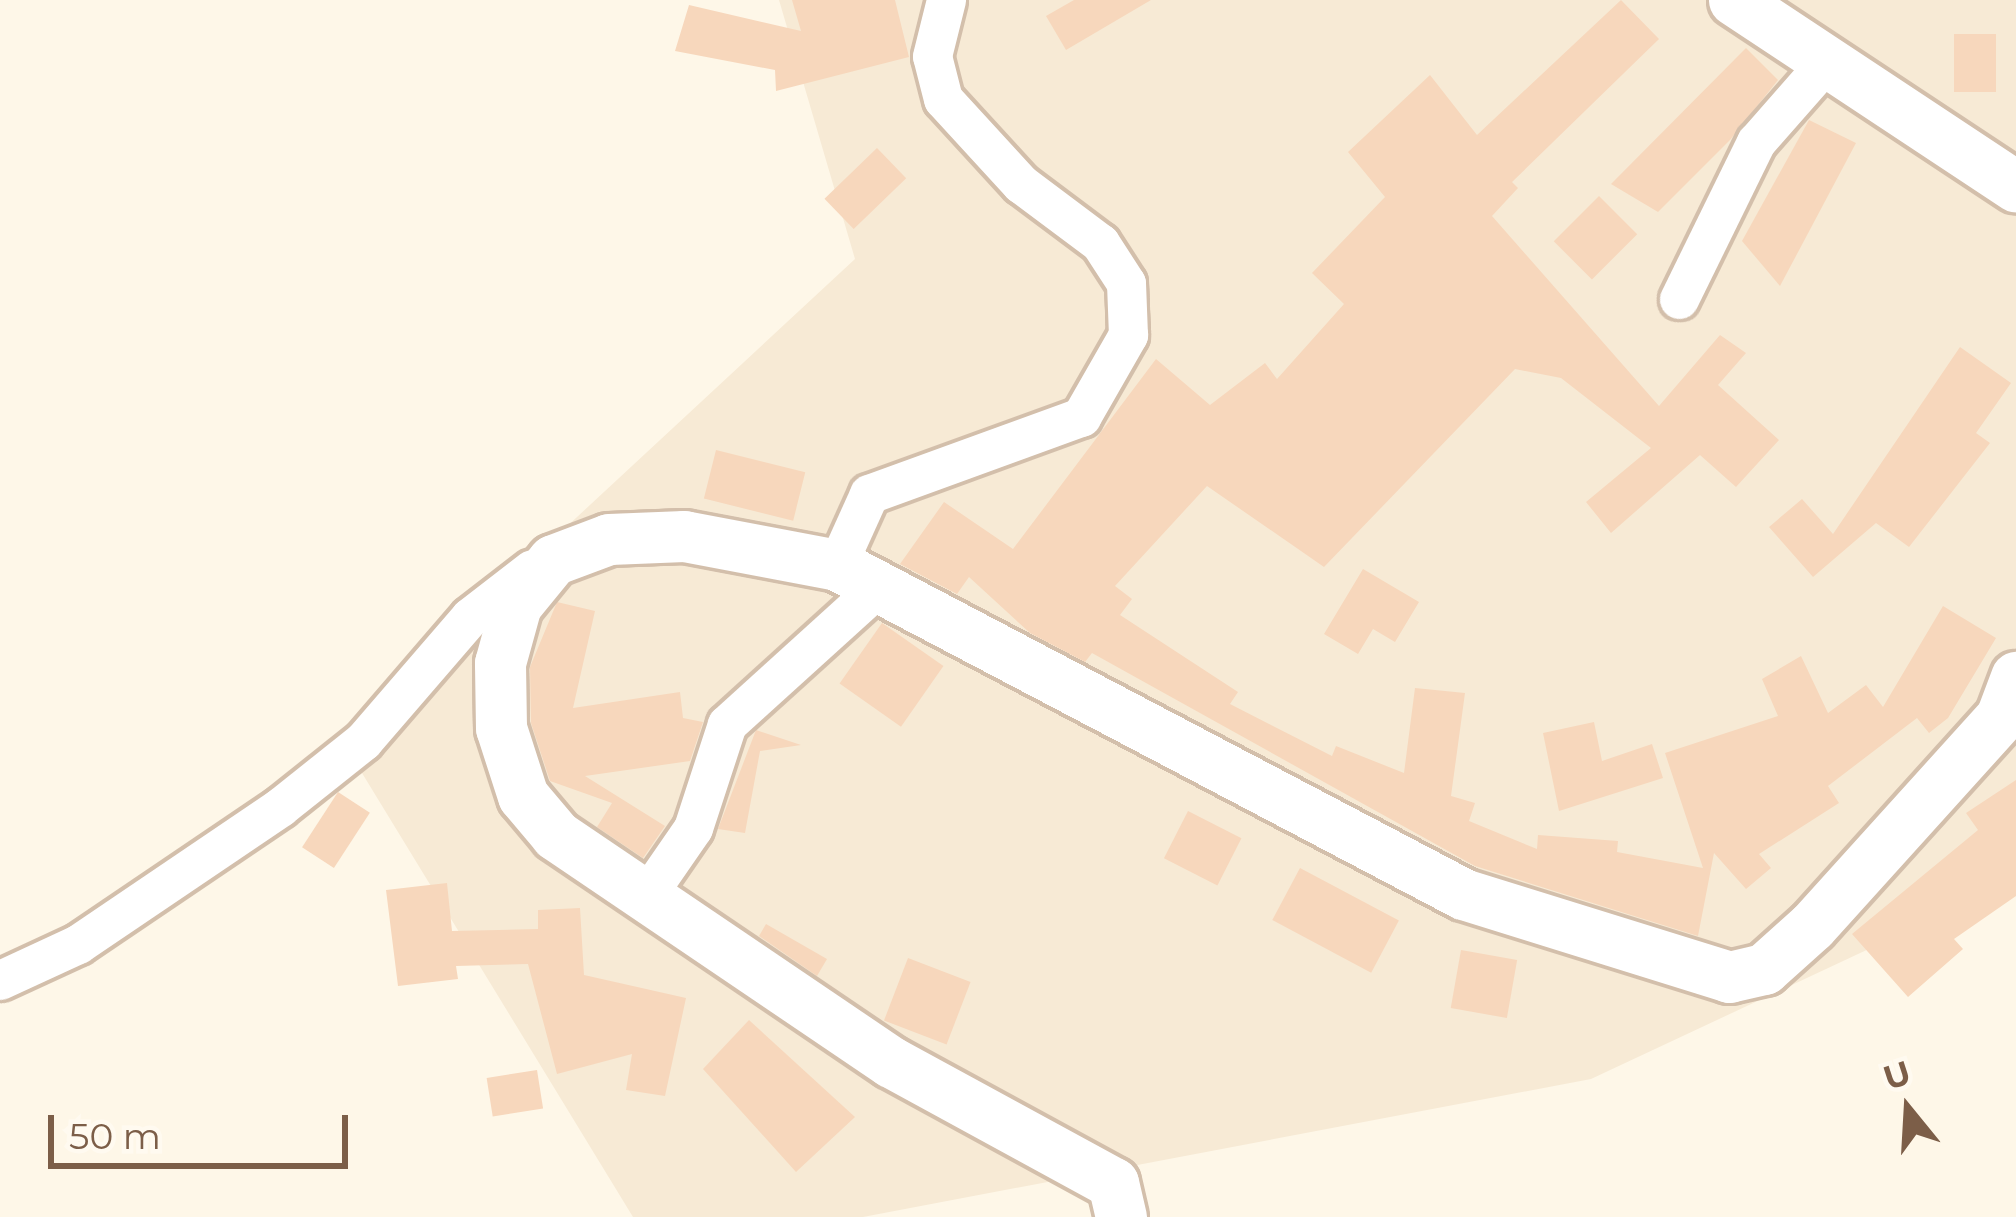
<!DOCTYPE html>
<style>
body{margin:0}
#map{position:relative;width:2016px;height:1217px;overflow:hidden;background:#fef7e8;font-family:Montserrat,sans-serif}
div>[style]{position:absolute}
.residential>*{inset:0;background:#f7ead5}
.building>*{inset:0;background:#f7d7bc;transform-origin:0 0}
.roads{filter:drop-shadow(3px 0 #d3bfab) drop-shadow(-3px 0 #d3bfab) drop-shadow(0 3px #d3bfab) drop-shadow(0 -3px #d3bfab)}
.minor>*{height:39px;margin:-19.5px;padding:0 19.5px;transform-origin:19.5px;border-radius:19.5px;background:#fff}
.tertiary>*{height:51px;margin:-25.5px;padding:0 25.5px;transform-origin:25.5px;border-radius:25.5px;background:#fff}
span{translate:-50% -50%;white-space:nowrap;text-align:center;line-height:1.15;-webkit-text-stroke:9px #fffaf0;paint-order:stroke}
.north{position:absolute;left:1848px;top:1049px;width:120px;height:120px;-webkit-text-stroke:9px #fffaf0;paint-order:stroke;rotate:342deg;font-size:33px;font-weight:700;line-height:48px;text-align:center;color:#7c5e48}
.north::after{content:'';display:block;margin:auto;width:42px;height:54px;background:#7c5e48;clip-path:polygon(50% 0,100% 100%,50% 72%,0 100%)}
.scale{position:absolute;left:48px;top:1115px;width:300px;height:54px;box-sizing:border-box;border:6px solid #7c5e48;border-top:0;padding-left:15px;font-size:36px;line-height:42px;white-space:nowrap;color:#7c5e48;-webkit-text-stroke:9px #fffaf0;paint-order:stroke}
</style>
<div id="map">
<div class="residential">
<i style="clip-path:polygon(779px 0,2016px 0,2016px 880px,1591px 1079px,863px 1217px,633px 1217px,340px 737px,855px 259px)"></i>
</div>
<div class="building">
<i style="clip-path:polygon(792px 0,895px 0,909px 57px,776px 91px,775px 70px,675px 51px,689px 5px,801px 31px)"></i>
<i style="clip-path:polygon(1074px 0,1151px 0,1066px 50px,1046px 16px)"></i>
<i style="clip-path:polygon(1621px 0,1659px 39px,1512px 182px,1518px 188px,1492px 216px,1659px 406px,1720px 335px,1746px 353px,1718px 385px,1779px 440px,1736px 487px,1700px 455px,1611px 533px,1586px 502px,1651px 448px,1561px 378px,1515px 369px,1324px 567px,1207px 486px,1115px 586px,1132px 599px,1120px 615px,1238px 692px,1230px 704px,1332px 756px,1336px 746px,1404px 773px,1415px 688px,1465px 693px,1451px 796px,1475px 803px,1469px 821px,1537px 849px,1538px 835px,1618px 841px,1617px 852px,1703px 868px,1665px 753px,1778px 716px,1762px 679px,1801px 656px,1828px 713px,1866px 685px,1883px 707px,1943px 606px,1996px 638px,1948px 718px,1929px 733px,1917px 718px,1828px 786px,1839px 803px,1759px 854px,1771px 868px,1746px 889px,1714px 853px,1698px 936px,1475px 866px,1092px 653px,1085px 662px,1030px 633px,969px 577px,957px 594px,900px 564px,944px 502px,1013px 549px,1156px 359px,1210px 405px,1265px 363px,1277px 379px,1344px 304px,1312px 273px,1385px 197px,1348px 152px,1430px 75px,1477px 135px)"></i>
<i style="left:1996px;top:34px;width:58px;height:42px;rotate:90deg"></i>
<i style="clip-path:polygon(1746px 48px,1778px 80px,1730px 140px,1658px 212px,1611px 184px)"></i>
<i style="clip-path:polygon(1809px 120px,1856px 143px,1780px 286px,1742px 241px)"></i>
<i style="left:877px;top:148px;width:42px;height:73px;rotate:46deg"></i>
<i style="left:1599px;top:196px;width:54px;height:64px;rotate:45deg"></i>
<i style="clip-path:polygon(1960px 347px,2011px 383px,1976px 433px,1990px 443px,1909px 547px,1876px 523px,1813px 577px,1769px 527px,1802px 499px,1833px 534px)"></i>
<i style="left:716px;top:450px;width:92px;height:50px;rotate:14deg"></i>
<i style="clip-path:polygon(1363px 569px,1419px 602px,1395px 642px,1373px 629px,1358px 654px,1324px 634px)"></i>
<i style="clip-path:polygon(557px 602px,595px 611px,573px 708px,680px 692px,683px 718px,703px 722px,690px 761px,585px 776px,665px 826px,643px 858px,597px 827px,612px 803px,550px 781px,531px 723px,530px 667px)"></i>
<i style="left:882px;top:623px;width:75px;height:74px;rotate:35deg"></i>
<i style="clip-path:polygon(1594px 722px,1602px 761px,1652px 744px,1663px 778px,1559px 811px,1543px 733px)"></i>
<i style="clip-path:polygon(756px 730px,801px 745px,760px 751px,745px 833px,718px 829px)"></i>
<i style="clip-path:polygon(2016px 780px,2016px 896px,1954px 939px,1963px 949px,1908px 997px,1852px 934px,1978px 830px,1966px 813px)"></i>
<i style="left:338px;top:792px;width:38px;height:66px;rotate:33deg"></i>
<i style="left:1188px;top:811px;width:60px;height:53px;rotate:27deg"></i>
<i style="left:1300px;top:868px;width:112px;height:59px;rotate:28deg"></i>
<i style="clip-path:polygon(447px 883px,452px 931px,538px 929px,538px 910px,580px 908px,584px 975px,686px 998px,665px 1096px,626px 1090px,632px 1054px,557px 1074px,528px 964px,456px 966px,458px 979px,398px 986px,386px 890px)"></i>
<i style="clip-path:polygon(766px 924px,827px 959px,817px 976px,759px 936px)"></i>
<i style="left:1461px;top:950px;width:57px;height:59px;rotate:10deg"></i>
<i style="left:908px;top:958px;width:67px;height:67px;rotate:21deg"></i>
<i style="clip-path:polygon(749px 1020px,855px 1117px,796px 1172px,703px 1069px)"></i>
<i style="left:537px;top:1070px;width:39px;height:51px;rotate:81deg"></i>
</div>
<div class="roads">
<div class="minor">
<i style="left:1679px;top:299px;width:175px;rotate:-63.9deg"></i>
<i style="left:1756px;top:142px;width:100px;rotate:-48.7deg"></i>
<i style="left:837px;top:565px;width:78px;rotate:-65.7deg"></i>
<i style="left:869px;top:494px;width:226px;rotate:-20deg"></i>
<i style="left:1081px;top:417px;width:95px;rotate:-60.2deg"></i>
<i style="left:1128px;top:335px;width:52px;rotate:-92.2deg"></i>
<i style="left:1126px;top:283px;width:48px;rotate:-123deg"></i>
<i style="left:1100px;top:243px;width:99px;rotate:-143.2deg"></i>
<i style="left:1021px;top:184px;width:115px;rotate:-132.5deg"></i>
<i style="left:943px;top:99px;width:44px;rotate:-104.3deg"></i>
<i style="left:932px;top:56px;width:58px;rotate:-76deg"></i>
<i style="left:644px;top:899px;width:86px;rotate:-55.4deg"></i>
<i style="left:693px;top:828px;width:109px;rotate:-71.9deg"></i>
<i style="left:727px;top:724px;width:205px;rotate:-42.2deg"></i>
<i style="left:0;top:980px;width:86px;rotate:-24.8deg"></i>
<i style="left:78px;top:944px;width:244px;rotate:-34.1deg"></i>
<i style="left:280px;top:807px;width:106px;rotate:-38.5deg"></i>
<i style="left:363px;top:741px;width:164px;rotate:-49.2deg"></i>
<i style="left:470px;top:617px;width:78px;rotate:-37.7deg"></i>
</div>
<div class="tertiary">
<i style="left:1734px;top:0;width:338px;rotate:33.5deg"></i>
<i style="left:1121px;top:1217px;width:35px;rotate:-103deg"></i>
<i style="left:1113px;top:1183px;width:253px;rotate:-151.4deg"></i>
<i style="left:891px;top:1062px;width:405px;rotate:-145.9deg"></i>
<i style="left:556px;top:835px;width:51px;rotate:-130.2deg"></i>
<i style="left:523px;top:796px;width:71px;rotate:-107.9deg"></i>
<i style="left:501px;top:728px;width:65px;rotate:-90.9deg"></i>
<i style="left:500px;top:663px;width:60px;rotate:-74.6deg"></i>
<i style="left:516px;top:605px;width:58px;rotate:-50.6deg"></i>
<i style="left:553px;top:560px;width:60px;rotate:-20.6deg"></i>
<i style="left:609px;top:539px;width:75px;rotate:-2.3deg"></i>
<i style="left:684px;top:536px;width:156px;rotate:10.7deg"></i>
<i style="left:837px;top:565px;width:707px;rotate:27.72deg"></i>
<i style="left:1463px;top:894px;width:279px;rotate:17.3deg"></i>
<i style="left:1729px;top:977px;width:36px;rotate:-13deg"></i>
<i style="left:1764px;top:969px;width:64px;rotate:-41.9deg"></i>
<i style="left:1812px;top:926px;width:282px;rotate:-47.9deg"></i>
<i style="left:2001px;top:717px;width:43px;rotate:-69.4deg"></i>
</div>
</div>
<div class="north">U</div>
<div class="scale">50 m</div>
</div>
